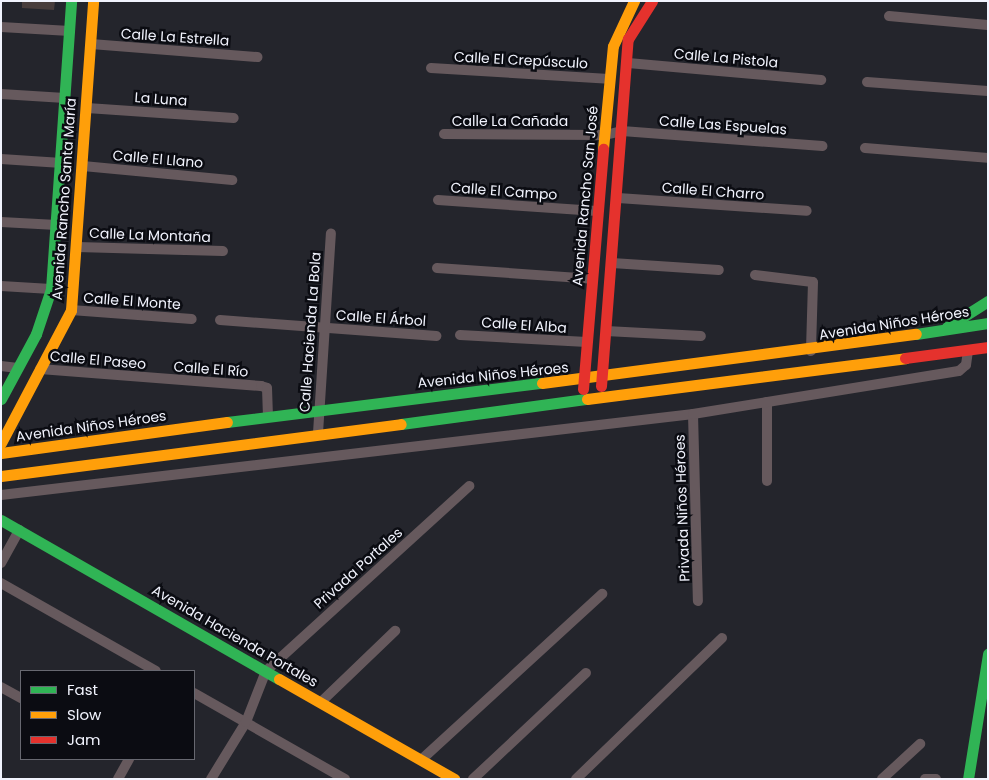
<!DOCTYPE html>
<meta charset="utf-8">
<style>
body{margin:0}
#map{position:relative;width:989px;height:780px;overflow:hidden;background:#24252c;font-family:Poppins,sans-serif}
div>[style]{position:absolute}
.building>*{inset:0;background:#483d3c}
.street>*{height:10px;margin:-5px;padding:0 5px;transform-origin:5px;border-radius:5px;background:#66595d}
.fast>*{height:11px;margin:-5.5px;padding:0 5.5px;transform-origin:5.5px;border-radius:5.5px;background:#30b455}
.slow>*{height:11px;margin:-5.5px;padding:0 5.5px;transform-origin:5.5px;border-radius:5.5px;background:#ff9f0a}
.jam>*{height:11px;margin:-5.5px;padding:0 5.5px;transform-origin:5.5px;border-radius:5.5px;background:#e5322d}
span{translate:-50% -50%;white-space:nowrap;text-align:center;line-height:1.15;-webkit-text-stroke:5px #0b0c12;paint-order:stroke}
.street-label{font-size:14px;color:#f1f3fd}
.frame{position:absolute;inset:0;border:2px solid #f1f3fd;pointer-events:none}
.legend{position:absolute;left:20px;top:670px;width:175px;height:90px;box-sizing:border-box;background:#0b0c12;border:1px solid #676870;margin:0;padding:6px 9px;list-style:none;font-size:15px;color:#f1f3fd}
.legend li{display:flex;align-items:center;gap:10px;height:25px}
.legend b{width:25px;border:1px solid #676870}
</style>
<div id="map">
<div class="building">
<i style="clip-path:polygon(22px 1px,55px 1px,54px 10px,22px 8px)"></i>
</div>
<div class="street">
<i style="left:889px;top:16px;width:99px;rotate:5.2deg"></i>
<i style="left:1px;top:27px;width:69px;rotate:3.3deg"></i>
<i style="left:91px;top:44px;width:167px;rotate:4.5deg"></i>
<i style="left:628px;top:63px;width:194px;rotate:5deg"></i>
<i style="left:431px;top:68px;width:178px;rotate:3.5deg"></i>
<i style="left:867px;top:82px;width:121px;rotate:4.3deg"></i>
<i style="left:1px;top:94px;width:64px;rotate:3.6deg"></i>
<i style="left:87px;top:108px;width:147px;rotate:3.9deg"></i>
<i style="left:444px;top:134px;width:161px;rotate:0.4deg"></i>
<i style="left:605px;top:135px;width:17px;rotate:-13deg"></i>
<i style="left:622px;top:131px;width:201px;rotate:4.3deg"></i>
<i style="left:865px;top:148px;width:123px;rotate:4.6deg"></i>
<i style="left:1px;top:159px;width:61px;rotate:3.8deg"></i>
<i style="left:83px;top:166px;width:150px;rotate:5.4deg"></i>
<i style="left:618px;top:198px;width:189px;rotate:3.9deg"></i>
<i style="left:438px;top:200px;width:159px;rotate:4deg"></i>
<i style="left:1px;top:222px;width:56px;rotate:3.1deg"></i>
<i style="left:77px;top:247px;width:146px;rotate:1.6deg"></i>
<i style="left:612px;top:263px;width:107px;rotate:3.7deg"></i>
<i style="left:437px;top:268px;width:156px;rotate:4deg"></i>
<i style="left:755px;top:275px;width:58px;rotate:6.9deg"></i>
<i style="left:813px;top:282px;width:69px;rotate:91.7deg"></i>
<i style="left:1px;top:286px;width:50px;rotate:3.4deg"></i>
<i style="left:71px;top:310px;width:121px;rotate:4.3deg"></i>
<i style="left:220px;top:320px;width:217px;rotate:4.2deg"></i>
<i style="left:606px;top:331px;width:95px;rotate:3deg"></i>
<i style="left:460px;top:335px;width:127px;rotate:3.2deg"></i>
<i style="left:1px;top:366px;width:17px;rotate:7deg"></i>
<i style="left:40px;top:369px;width:222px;rotate:4.4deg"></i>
<i style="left:261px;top:386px;width:6px;rotate:18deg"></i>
<i style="left:267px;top:388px;width:29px;rotate:88deg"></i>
<i style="left:693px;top:414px;width:187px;rotate:88.5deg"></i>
<i style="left:318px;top:433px;width:200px;rotate:-86.3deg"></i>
<i style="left:767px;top:481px;width:79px;rotate:-90deg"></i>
<i style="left:1px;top:495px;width:697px;rotate:-6.68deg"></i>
<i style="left:693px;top:414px;width:269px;rotate:-9.2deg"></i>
<i style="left:959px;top:371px;width:9px;rotate:-41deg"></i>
<i style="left:966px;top:365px;width:15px;rotate:-82deg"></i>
<i style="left:1px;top:563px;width:38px;rotate:-61deg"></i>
<i style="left:1px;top:583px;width:178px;rotate:29.6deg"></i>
<i style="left:1px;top:687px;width:23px;rotate:29deg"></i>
<i style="left:194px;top:693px;width:174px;rotate:29.7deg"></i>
<i style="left:321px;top:702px;width:103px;rotate:-43.8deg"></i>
<i style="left:421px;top:760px;width:246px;rotate:-42.5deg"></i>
<i style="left:118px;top:779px;width:23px;rotate:-61deg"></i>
<i style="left:211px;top:779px;width:67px;rotate:-58.4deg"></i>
<i style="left:246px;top:722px;width:55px;rotate:-68.6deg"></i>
<i style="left:266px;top:671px;width:275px;rotate:-42.3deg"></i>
<i style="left:473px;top:779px;width:155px;rotate:-43.2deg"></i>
<i style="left:576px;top:779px;width:203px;rotate:-44deg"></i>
<i style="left:882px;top:779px;width:52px;rotate:-42.6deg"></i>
<i style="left:925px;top:779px;width:11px"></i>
</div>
<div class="fast">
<i style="left:947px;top:327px;width:49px;rotate:-32.4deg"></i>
<i style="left:916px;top:334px;width:73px;rotate:-8.7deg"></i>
<i style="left:1px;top:399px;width:74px;rotate:-61.7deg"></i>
<i style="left:36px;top:334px;width:47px;rotate:-71.6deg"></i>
<i style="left:51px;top:289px;width:289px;rotate:-86deg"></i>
<i style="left:227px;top:422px;width:317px;rotate:-7.1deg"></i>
<i style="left:401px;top:424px;width:188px;rotate:-7.7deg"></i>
<i style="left:1px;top:520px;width:320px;rotate:29.8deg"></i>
<i style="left:968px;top:779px;width:127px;rotate:-80.9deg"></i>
</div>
<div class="slow">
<i style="left:603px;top:149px;width:103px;rotate:-84.5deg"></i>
<i style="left:613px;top:46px;width:50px;rotate:-65deg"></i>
<i style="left:542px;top:383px;width:377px;rotate:-7.5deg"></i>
<i style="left:587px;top:399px;width:321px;rotate:-7.3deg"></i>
<i style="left:1px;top:443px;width:150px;rotate:-62.2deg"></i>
<i style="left:71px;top:310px;width:310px;rotate:-85.9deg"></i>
<i style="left:1px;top:453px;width:228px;rotate:-7.8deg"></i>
<i style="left:1px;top:476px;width:403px;rotate:-7.4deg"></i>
<i style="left:279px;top:679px;width:202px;rotate:29.7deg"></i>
</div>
<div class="jam">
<i style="left:905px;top:358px;width:84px;rotate:-7.5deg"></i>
<i style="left:601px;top:386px;width:348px;rotate:-85.6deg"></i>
<i style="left:628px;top:39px;width:45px;rotate:-57.7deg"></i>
<i style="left:583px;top:389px;width:241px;rotate:-85.2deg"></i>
</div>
<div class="street-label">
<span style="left:175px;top:37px;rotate:4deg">Calle La Estrella</span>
<span style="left:726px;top:58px;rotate:5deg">Calle La Pistola</span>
<span style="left:521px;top:60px;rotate:3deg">Calle El Crepúsculo</span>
<span style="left:161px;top:99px;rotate:4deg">La Luna</span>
<span style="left:510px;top:121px">Calle La Cañada</span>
<span style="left:723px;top:125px;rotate:4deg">Calle Las Espuelas</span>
<span style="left:158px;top:159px;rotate:5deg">Calle El Llano</span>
<span style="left:504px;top:191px;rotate:4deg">Calle El Campo</span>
<span style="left:713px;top:191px;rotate:4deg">Calle El Charro</span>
<span style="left:585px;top:196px;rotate:-85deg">Avenida Rancho San José</span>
<span style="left:64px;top:199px;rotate:-86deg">Avenida Rancho Santa María</span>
<span style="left:150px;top:235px;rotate:2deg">Calle La Montaña</span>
<span style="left:132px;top:301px;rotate:4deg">Calle El Monte</span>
<span style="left:381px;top:318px;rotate:4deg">Calle El Árbol</span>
<span style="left:894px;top:323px;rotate:-9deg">Avenida Niños Héroes</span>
<span style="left:524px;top:325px;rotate:4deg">Calle El Alba</span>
<span style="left:310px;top:332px;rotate:-86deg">Calle Hacienda La Bola</span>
<span style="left:98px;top:360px;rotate:5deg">Calle El Paseo</span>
<span style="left:211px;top:369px;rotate:4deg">Calle El Río</span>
<span style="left:493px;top:375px;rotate:-6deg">Avenida Niños Héroes</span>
<span style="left:91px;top:426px;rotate:-8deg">Avenida Niños Héroes</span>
<span style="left:682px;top:508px;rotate:-92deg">Privada Niños Héroes</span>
<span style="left:358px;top:568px;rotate:-42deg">Privada Portales</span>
<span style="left:235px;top:636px;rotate:30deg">Avenida Hacienda Portales</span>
</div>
<div class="frame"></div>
<ul class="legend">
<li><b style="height:6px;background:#30b455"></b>Fast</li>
<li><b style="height:6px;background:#ff9f0a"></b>Slow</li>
<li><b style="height:6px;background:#e5322d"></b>Jam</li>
</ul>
</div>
